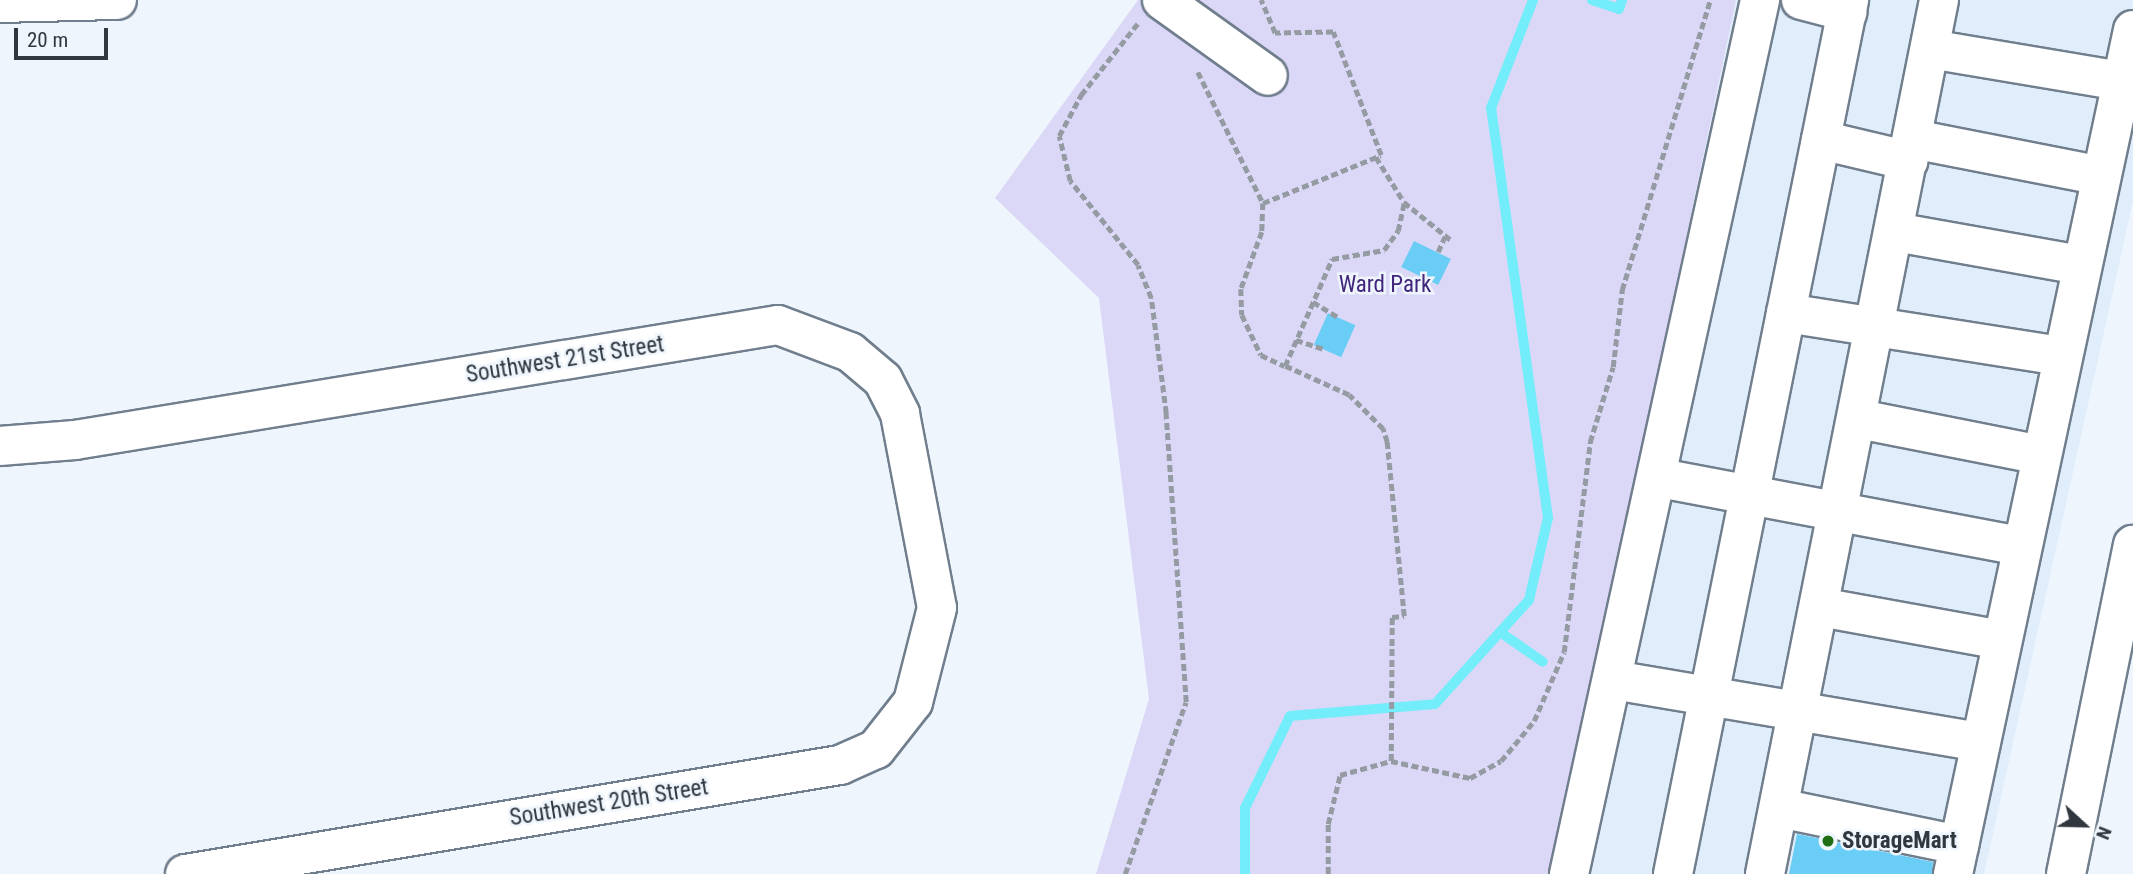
<!DOCTYPE html>
<style>
body{margin:0}
#map{position:relative;width:2133px;height:874px;overflow:hidden;background:#eff5fc;font-family:"Roboto Condensed",sans-serif}
div>[style]{position:absolute}
.built>*{inset:0;background:#e0edfb}
.green>*{inset:0;background:#dbd7f7}
.stream>*{height:10px;margin:-5px;padding:0 5px;transform-origin:5px;border-radius:5px;background:#74edfb}
.building>*{inset:0;background:#69cdf6;transform-origin:0 0}
.path>*{height:4.5px;margin-top:-2.25px;transform-origin:0;background:repeating-linear-gradient(90deg,#959ba2 0 7px,transparent 0 10.5px)}
.roads{filter:drop-shadow(2px 0 #707e8d) drop-shadow(-2px 0 #707e8d) drop-shadow(0 2px #707e8d) drop-shadow(0 -2px #707e8d)}
.minor>*{height:38px;margin:-19px;padding:0 19px;transform-origin:19px;border-radius:19px;background:#fff}
.major>*{height:38px;margin:-19px;padding:0 19px;transform-origin:19px;border-radius:19px;background:#fff}
.dots>*{width:19px;height:19px;translate:-50% -50%;box-sizing:border-box;border:4px solid #eff5fc;border-radius:50%}
span{translate:-50% -50%;white-space:nowrap;text-align:center;line-height:1.15;-webkit-text-stroke:5px #eff5fc;paint-order:stroke}
.park-label{font-size:23px;color:#40257c}
.street-label{font-size:23px;color:#31373e}
.poi-label{font-size:23px;color:#31373e;font-weight:700}
.left{translate:0 -50%;text-align:left}
.north{position:absolute;left:2049px;top:790px;width:70px;height:70px;-webkit-text-stroke:5px #eff5fc;paint-order:stroke;rotate:112deg;font-size:19px;font-weight:700;line-height:28px;text-align:center;color:#31373e}
.north::after{content:'';display:block;margin:auto;width:24px;height:32px;background:#31373e;clip-path:polygon(50% 0,100% 100%,50% 72%,0 100%)}
.scale{position:absolute;left:14px;top:28px;width:94px;height:32px;box-sizing:border-box;border:4px solid #31373e;border-top:0;padding-left:9px;font-size:21px;line-height:24px;white-space:nowrap;color:#31373e;-webkit-text-stroke:5px #eff5fc;paint-order:stroke}
</style>
<div id="map">
<div class="built">
<i style="clip-path:polygon(1736px 0,2133px 0,2133px 201px,1984px 874px,1553px 874px)"></i>
</div>
<div class="green">
<i style="clip-path:polygon(1138px 0,1736px 0,1553px 874px,1096px 874px,1149px 699px,1099px 298px,995px 198px)"></i>
</div>
<div class="stream">
<i style="left:1592px;top:0;width:28px;rotate:18deg"></i>
<i style="left:1619px;top:9px;width:9px;rotate:-72deg"></i>
<i style="left:1500px;top:632px;width:52px;rotate:34.9deg"></i>
<i style="left:1245px;top:874px;width:66px;rotate:-90deg"></i>
<i style="left:1245px;top:808px;width:102px;rotate:-63.9deg"></i>
<i style="left:1290px;top:716px;width:145px;rotate:-4.7deg"></i>
<i style="left:1435px;top:704px;width:140px;rotate:-47.9deg"></i>
<i style="left:1529px;top:600px;width:84px;rotate:-77deg"></i>
<i style="left:1548px;top:518px;width:414px;rotate:-97.9deg"></i>
<i style="left:1491px;top:108px;width:116px;rotate:-68.7deg"></i>
</div>
<div class="building">
<i style="left:1414px;top:241px;width:41px;height:29px;rotate:26deg"></i>
<i style="left:1328px;top:313px;width:30px;height:35px;rotate:24deg"></i>
<i style="clip-path:polygon(1797px 834px,1933px 862px,1932px 874px,1789px 874px)"></i>
</div>
<div class="path">
<i style="left:1198px;top:72px;width:146px;rotate:63.6deg"></i>
<i style="left:1263px;top:203px;width:127px;rotate:-22.1deg"></i>
<i style="left:1381px;top:155px;width:132px;rotate:-111.3deg"></i>
<i style="left:1333px;top:32px;width:58px;rotate:179deg"></i>
<i style="left:1275px;top:33px;width:36px;rotate:-113deg"></i>
<i style="left:1376px;top:157px;width:53px;rotate:58.1deg"></i>
<i style="left:1404px;top:202px;width:60px;rotate:39deg"></i>
<i style="left:1263px;top:203px;width:29px;rotate:92deg"></i>
<i style="left:1262px;top:232px;width:61px;rotate:110.2deg"></i>
<i style="left:1241px;top:289px;width:26px;rotate:88deg"></i>
<i style="left:1242px;top:315px;width:44px;rotate:64.6deg"></i>
<i style="left:1261px;top:355px;width:26px;rotate:25deg"></i>
<i style="left:1438px;top:252px;width:17px;rotate:-66deg"></i>
<i style="left:1313px;top:302px;width:29px;rotate:31deg"></i>
<i style="left:1296px;top:340px;width:29px;rotate:18deg"></i>
<i style="left:1391px;top:761px;width:144px;rotate:-89.6deg"></i>
<i style="left:1392px;top:617px;width:12px;rotate:-5deg"></i>
<i style="left:1404px;top:616px;width:175px;rotate:-95.6deg"></i>
<i style="left:1387px;top:442px;width:14px;rotate:-107deg"></i>
<i style="left:1383px;top:429px;width:48px;rotate:-135deg"></i>
<i style="left:1349px;top:395px;width:70px;rotate:-155.6deg"></i>
<i style="left:1285px;top:366px;width:117px;rotate:-66.3deg"></i>
<i style="left:1332px;top:259px;width:53px;rotate:-9.8deg"></i>
<i style="left:1384px;top:250px;width:24px;rotate:-54deg"></i>
<i style="left:1398px;top:231px;width:30px;rotate:-78deg"></i>
<i style="left:1125px;top:874px;width:182px;rotate:-70.5deg"></i>
<i style="left:1186px;top:702px;width:290px;rotate:-94deg"></i>
<i style="left:1166px;top:413px;width:116px;rotate:-97.4deg"></i>
<i style="left:1151px;top:298px;width:35px;rotate:-112deg"></i>
<i style="left:1138px;top:265px;width:108px;rotate:-129deg"></i>
<i style="left:1070px;top:181px;width:46px;rotate:-103.7deg"></i>
<i style="left:1059px;top:136px;width:47px;rotate:-61.8deg"></i>
<i style="left:1081px;top:95px;width:92px;rotate:-51.6deg"></i>
<i style="left:1328px;top:874px;width:50px;rotate:-90deg"></i>
<i style="left:1328px;top:824px;width:50px;rotate:-76.2deg"></i>
<i style="left:1340px;top:775px;width:53px;rotate:-15.4deg"></i>
<i style="left:1391px;top:761px;width:81px;rotate:12.1deg"></i>
<i style="left:1470px;top:778px;width:35px;rotate:-29deg"></i>
<i style="left:1501px;top:761px;width:52px;rotate:-50.5deg"></i>
<i style="left:1534px;top:721px;width:75px;rotate:-66.5deg"></i>
<i style="left:1564px;top:652px;width:212px;rotate:-82.9deg"></i>
<i style="left:1590px;top:442px;width:78px;rotate:-73deg"></i>
<i style="left:1613px;top:367px;width:78px;rotate:-83.3deg"></i>
<i style="left:1622px;top:290px;width:303px;rotate:-73.1deg"></i>
</div>
<div class="roads">
<div class="minor">
<i style="left:1162px;top:0;width:130px;rotate:35.6deg"></i>
<i style="left:1801px;top:0;width:48px;rotate:14.6deg"></i>
<i style="left:0;top:3px;width:117px;rotate:-1.5deg"></i>
<i style="left:1930px;top:49px;width:195px;rotate:9.5deg"></i>
<i style="left:1913px;top:139px;width:192px;rotate:11.1deg"></i>
<i style="left:1821px;top:140px;width:90px;rotate:13.4deg"></i>
<i style="left:1895px;top:232px;width:189px;rotate:10.1deg"></i>
<i style="left:1786px;top:313px;width:278px;rotate:8.9deg"></i>
<i style="left:1859px;top:419px;width:185px;rotate:11.2deg"></i>
<i style="left:0;top:446px;width:75px;rotate:-4.6deg"></i>
<i style="left:75px;top:440px;width:712px;rotate:-9.29deg"></i>
<i style="left:778px;top:325px;width:77px;rotate:20.6deg"></i>
<i style="left:850px;top:352px;width:43px;rotate:40.3deg"></i>
<i style="left:883px;top:380px;width:38px;rotate:63deg"></i>
<i style="left:900px;top:414px;width:197px;rotate:79.2deg"></i>
<i style="left:937px;top:608px;width:97px;rotate:104.3deg"></i>
<i style="left:913px;top:702px;width:60px;rotate:128.2deg"></i>
<i style="left:876px;top:749px;width:39px;rotate:156deg"></i>
<i style="left:840px;top:765px;width:664px;rotate:170.55deg"></i>
<i style="left:1660px;top:478px;width:367px;rotate:10.7deg"></i>
<i style="left:1820px;top:607px;width:185px;rotate:10.3deg"></i>
<i style="left:1613px;top:680px;width:373px;rotate:9.6deg"></i>
<i style="left:1779px;top:808px;width:184px;rotate:11.6deg"></i>
<i style="left:1569px;top:874px;width:895px;rotate:-77.67deg"></i>
<i style="left:1673px;top:874px;width:892px;rotate:-78.61deg"></i>
<i style="left:1765px;top:874px;width:891px;rotate:-78.74deg"></i>
<i style="left:1953px;top:874px;width:863px;rotate:-77.96deg"></i>
</div>
<div class="major">
<i style="left:2066px;top:874px;width:336px;rotate:-78.5deg"></i>
</div>
</div>
<div class="dots">
<i style="left:1828px;top:841px;background:#206e13"></i>
</div>
<div class="park-label">
<span style="left:1385px;top:285px">Ward Park</span>
</div>
<div class="street-label">
<span style="left:565px;top:360px;rotate:-9deg">Southwest 21st Street</span>
<span style="left:609px;top:803px;rotate:-9deg">Southwest 20th Street</span>
</div>
<div class="poi-label">
<span class="left" style="left:1842px;top:841px">StorageMart</span>
</div>
<div class="north">N</div>
<div class="scale">20 m</div>
</div>
